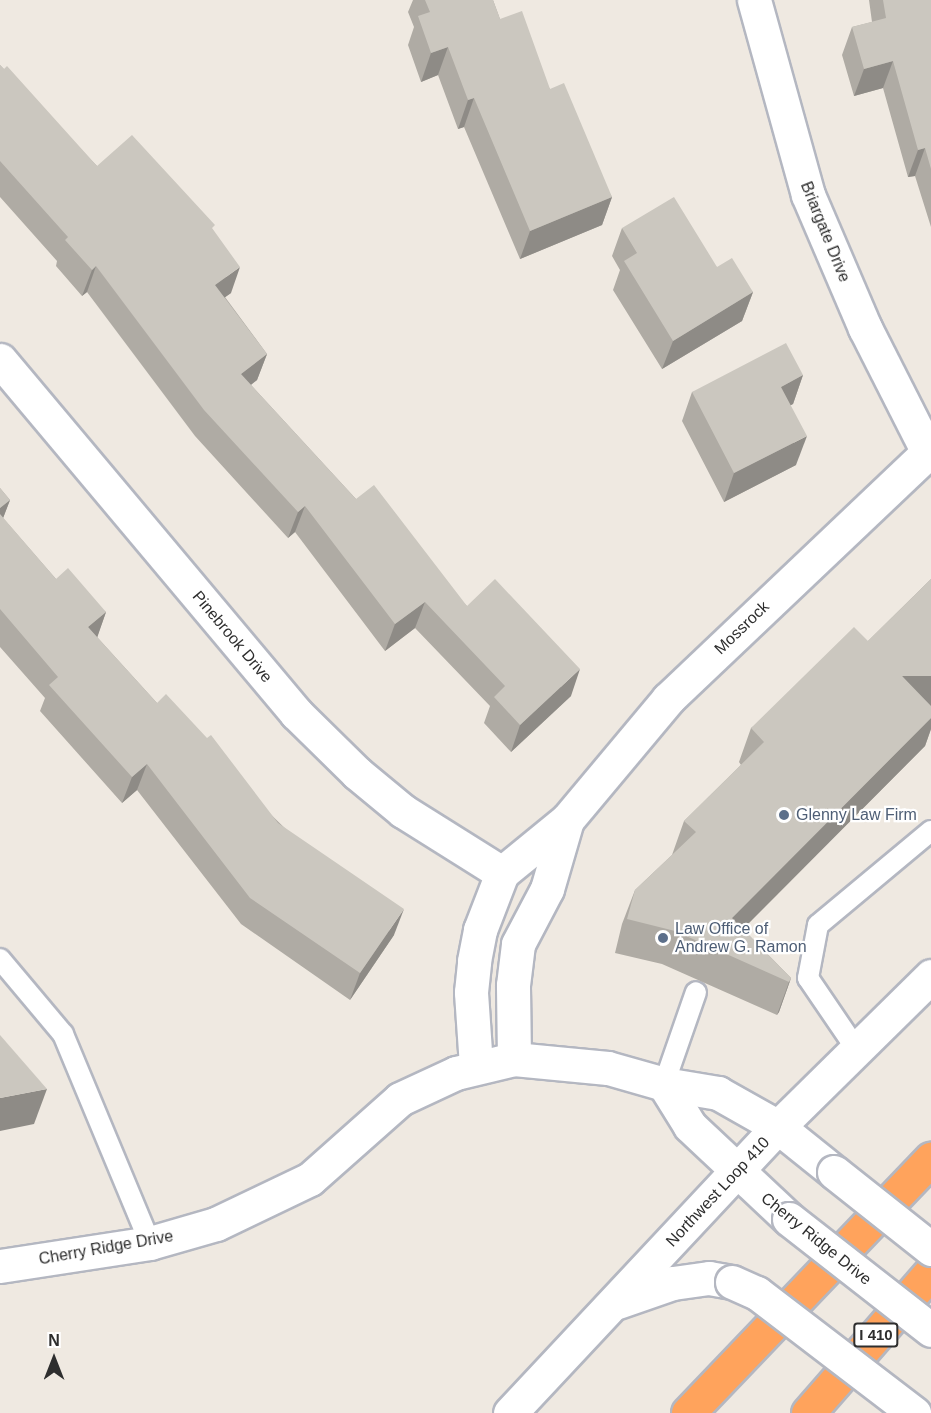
<!DOCTYPE html>
<style>
body{margin:0}
#map{position:relative;width:931px;height:1413px;overflow:hidden;background:#efe9e1;font-family:Helvetica,sans-serif}
div>[style]{position:absolute}
.roads{filter:drop-shadow(2px 0 #b4b7c1) drop-shadow(-2px 0 #b4b7c1) drop-shadow(0 2px #b4b7c1) drop-shadow(0 -2px #b4b7c1)}
.service>*{height:20px;margin:-10px;padding:0 10px;transform-origin:10px;border-radius:10px;background:#fff}
.minor>*{height:33px;margin:-16.5px;padding:0 16.5px;transform-origin:16.5px;border-radius:16.5px;background:#fff}
.tertiary>*{height:33px;margin:-16.5px;padding:0 16.5px;transform-origin:16.5px;border-radius:16.5px;background:#fff}
.secondary>*{height:33px;margin:-16.5px;padding:0 16.5px;transform-origin:16.5px;border-radius:16.5px;background:#fff}
.motorway>*{height:33px;margin:-16.5px;padding:0 16.5px;transform-origin:16.5px;border-radius:16.5px;background:#ffa35c}
.bridges{filter:drop-shadow(2px 0 #b4b7c1) drop-shadow(-2px 0 #b4b7c1) drop-shadow(0 2px #b4b7c1) drop-shadow(0 -2px #b4b7c1)}
.tertiary-bridge>*{height:33px;margin:-16.5px;padding:0 16.5px;transform-origin:16.5px;border-radius:16.5px;background:#fff}
.secondary-bridge>*{height:33px;margin:-16.5px;padding:0 16.5px;transform-origin:16.5px;border-radius:16.5px;background:#fff}
.wall>*{inset:0;background:#afaba4}
.shaded-wall>*{inset:0;background:#8e8b86}
.building>*{inset:0;background:#cbc7bf}
.dots>*{width:16px;height:16px;translate:-50% -50%;box-sizing:border-box;border:3px solid #fff;border-radius:50%}
span{translate:-50% -50%;white-space:nowrap;text-align:center;line-height:1.15;-webkit-text-stroke:4.5px #fff;paint-order:stroke}
.shield-label span{padding:2px 4px;background:#fff;border:2px solid;border-radius:4px;-webkit-text-stroke-width:0}
.shield-label{font-size:15px;color:#2e2e2e;font-weight:700}
.street-label{font-size:16px;color:#2e2e2e}
.service-label{font-size:16px;color:#4e5e75}
.left{translate:0 -50%;text-align:left}
.north{position:absolute;left:24px;top:1329px;width:60px;height:60px;-webkit-text-stroke:4px #fff;paint-order:stroke;rotate:0deg;font-size:16px;font-weight:700;line-height:24px;text-align:center;color:#2e2e2e}
.north::after{content:'';display:block;margin:auto;width:21px;height:27px;background:#2e2e2e;clip-path:polygon(50% 0,100% 100%,50% 72%,0 100%)}
</style>
<div id="map">
<div class="roads">
<div class="service">
<i style="left:0;top:959px;width:98px;rotate:50deg"></i>
<i style="left:63px;top:1034px;width:226px;rotate:67.4deg"></i>
<i style="left:857px;top:1050px;width:87px;rotate:-124.2deg"></i>
<i style="left:808px;top:978px;width:54px;rotate:-79.3deg"></i>
<i style="left:818px;top:925px;width:147px;rotate:-39.8deg"></i>
<i style="left:664px;top:1084px;width:97px;rotate:-70.8deg"></i>
</div>
<div class="minor">
<i style="left:754px;top:0;width:202px;rotate:74.5deg"></i>
<i style="left:808px;top:195px;width:145px;rotate:66.8deg"></i>
<i style="left:865px;top:328px;width:139px;rotate:63.1deg"></i>
<i style="left:0;top:360px;width:461px;rotate:50deg"></i>
<i style="left:296px;top:713px;width:86px;rotate:44.5deg"></i>
<i style="left:357px;top:773px;width:60px;rotate:39.6deg"></i>
<i style="left:403px;top:811px;width:117px;rotate:32.1deg"></i>
</div>
<div class="tertiary">
<i style="left:514px;top:1059px;width:74px;rotate:-90.8deg"></i>
<i style="left:513px;top:985px;width:41px;rotate:-83deg"></i>
<i style="left:518px;top:944px;width:62px;rotate:-62.2deg"></i>
<i style="left:547px;top:889px;width:72px;rotate:-73.8deg"></i>
<i style="left:476px;top:1066px;width:74px;rotate:-93.9deg"></i>
<i style="left:471px;top:992px;width:31px;rotate:-84deg"></i>
<i style="left:474px;top:961px;width:32px;rotate:-79deg"></i>
<i style="left:480px;top:930px;width:61px;rotate:-68.9deg"></i>
<i style="left:502px;top:873px;width:84px;rotate:-39.2deg"></i>
<i style="left:567px;top:820px;width:158px;rotate:-50.1deg"></i>
<i style="left:668px;top:699px;width:363px;rotate:-43.5deg"></i>
<i style="left:664px;top:1084px;width:49px;rotate:58.2deg"></i>
<i style="left:690px;top:1126px;width:136px;rotate:43.2deg"></i>
<i style="left:0;top:1266px;width:152px;rotate:-8.7deg"></i>
<i style="left:150px;top:1243px;width:69px;rotate:-16.1deg"></i>
<i style="left:216px;top:1224px;width:104px;rotate:-25.6deg"></i>
<i style="left:310px;top:1179px;width:120px;rotate:-41.6deg"></i>
<i style="left:400px;top:1099px;width:62px;rotate:-24.9deg"></i>
<i style="left:456px;top:1073px;width:60px;rotate:-13.6deg"></i>
<i style="left:514px;top:1059px;width:94px;rotate:5.5deg"></i>
<i style="left:608px;top:1068px;width:58px;rotate:15.9deg"></i>
<i style="left:664px;top:1084px;width:55px;rotate:9.5deg"></i>
<i style="left:718px;top:1093px;width:69px;rotate:29.5deg"></i>
<i style="left:778px;top:1127px;width:72px;rotate:38.8deg"></i>
</div>
<div class="secondary">
<i style="left:618px;top:1302px;width:58px;rotate:-19.1deg"></i>
<i style="left:673px;top:1283px;width:36px;rotate:-8deg"></i>
<i style="left:709px;top:1278px;width:23px;rotate:10deg"></i>
<i style="left:510px;top:1413px;width:392px;rotate:-46.9deg"></i>
<i style="left:778px;top:1127px;width:215px;rotate:-44.6deg"></i>
</div>
<div class="motorway">
<i style="left:688px;top:1413px;width:352px;rotate:-46.3deg"></i>
<i style="left:808px;top:1413px;width:187px;rotate:-48.9deg"></i>
</div>
</div>
<div class="bridges">
<div class="tertiary-bridge">
<i style="left:834px;top:1172px;width:124px;rotate:38.4deg"></i>
<i style="left:789px;top:1219px;width:180px;rotate:38deg"></i>
</div>
<div class="secondary-bridge">
<i style="left:732px;top:1282px;width:27px;rotate:24deg"></i>
<i style="left:757px;top:1293px;width:198px;rotate:37.4deg"></i>
</div>
</div>
<div class="wall">
<i style="clip-path:polygon(413px 0,493px 0,500px 19px,550px 89px,612px 197px,602px 225px,520px 259px,464px 127px,458px 129px,438px 75px,421px 82px,408px 45px,414px 27px,408px 12px)"></i>
<i style="clip-path:polygon(869px 0,931px 0,931px 227px,915px 176px,908px 177px,883px 88px,854px 96px,842px 55px,852px 27px,872px 22px)"></i>
<i style="clip-path:polygon(0 65px,97px 166px,213px 230px,231px 293px,225px 297px,267px 354px,257px 380px,251px 385px,356px 499px,467px 606px,571px 696px,511px 752px,484px 723px,490px 706px,415px 628px,385px 651px,295px 532px,288px 538px,195px 436px,87px 292px,82px 296px,56px 266px,57px 261px,0 197px)"></i>
<i style="clip-path:polygon(622px 228px,717px 267px,753px 292px,742px 321px,662px 369px,613px 290px,620px 270px,612px 256px)"></i>
<i style="clip-path:polygon(803px 375px,793px 404px,790px 405px,796px 465px,724px 502px,682px 421px,692px 392px)"></i>
<i style="clip-path:polygon(0 488px,10px 500px,3px 518px,56px 579px,106px 612px,97px 637px,157px 703px,394px 935px,350px 1000px,241px 924px,137px 790px,122px 803px,40px 711px,45px 698px,0 647px)"></i>
<i style="clip-path:polygon(931px 579px,931px 729px,925px 746px,743px 929px,791px 978px,779px 1012px,777px 1015px,662px 964px,615px 953px,622px 924px,635px 890px,672px 855px,684px 821px,741px 765px,739px 762px,751px 728px,868px 641px)"></i>
</div>
<div class="shaded-wall">
<i style="clip-path:polygon(448px 47px,438px 75px,421px 82px,431px 53px)"></i>
<i style="clip-path:polygon(893px 61px,883px 88px,854px 96px,864px 69px)"></i>
<i style="clip-path:polygon(474px 98px,464px 127px,458px 129px,468px 100px)"></i>
<i style="clip-path:polygon(925px 148px,915px 176px,908px 177px,918px 150px)"></i>
<i style="clip-path:polygon(612px 197px,602px 225px,520px 259px,530px 231px)"></i>
<i style="clip-path:polygon(96px 266px,87px 292px,82px 296px,92px 270px)"></i>
<i style="clip-path:polygon(240px 267px,231px 293px,206px 311px,215px 285px)"></i>
<i style="clip-path:polygon(753px 292px,742px 321px,662px 369px,673px 341px)"></i>
<i style="clip-path:polygon(267px 354px,257px 380px,231px 400px,241px 374px)"></i>
<i style="clip-path:polygon(803px 375px,793px 404px,771px 416px,781px 387px)"></i>
<i style="clip-path:polygon(807px 436px,796px 465px,724px 502px,734px 473px)"></i>
<i style="clip-path:polygon(10px 500px,0 526px,0 508px)"></i>
<i style="clip-path:polygon(305px 506px,295px 532px,288px 538px,298px 512px)"></i>
<i style="clip-path:polygon(425px 602px,415px 628px,385px 651px,395px 624px)"></i>
<i style="clip-path:polygon(106px 612px,97px 638px,88px 627px)"></i>
<i style="clip-path:polygon(580px 669px,571px 696px,511px 752px,520px 725px)"></i>
<i style="clip-path:polygon(902px 676px,931px 676px,931px 710px)"></i>
<i style="clip-path:polygon(931px 718px,931px 729px,925px 746px,720px 952px,732px 918px)"></i>
<i style="clip-path:polygon(147px 764px,137px 790px,122px 803px,132px 777px)"></i>
<i style="clip-path:polygon(404px 909px,394px 935px,350px 1000px,360px 973px)"></i>
<i style="clip-path:polygon(791px 978px,779px 1012px,777px 1015px,789px 982px)"></i>
<i style="clip-path:polygon(47px 1089px,34px 1124px,0 1131px,0 1098px)"></i>
</div>
<div class="building">
<i style="clip-path:polygon(425px 0,493px 0,500px 19px,522px 11px,550px 89px,564px 83px,612px 197px,530px 231px,474px 98px,468px 100px,448px 47px,431px 53px,418px 16px,430px 12px)"></i>
<i style="clip-path:polygon(883px 0,931px 0,931px 169px,925px 148px,918px 150px,893px 61px,864px 69px,852px 27px,886px 18px)"></i>
<i style="clip-path:polygon(0 65px,4px 69px,7px 66px,97px 166px,132px 135px,215px 225px,212px 228px,240px 267px,215px 285px,267px 354px,241px 374px,356px 499px,374px 485px,467px 606px,495px 579px,580px 669px,520px 725px,494px 697px,505px 686px,425px 602px,395px 624px,305px 506px,298px 512px,204px 410px,96px 266px,92px 270px,65px 240px,68px 237px,0 161px)"></i>
<i style="clip-path:polygon(674px 197px,717px 267px,732px 258px,753px 292px,673px 341px,624px 261px,637px 253px,622px 228px)"></i>
<i style="clip-path:polygon(786px 343px,803px 375px,781px 387px,807px 436px,734px 473px,692px 392px)"></i>
<i style="clip-path:polygon(0 488px,10px 500px,0 508px)"></i>
<i style="clip-path:polygon(0 514px,56px 579px,68px 568px,106px 612px,88px 627px,157px 703px,166px 694px,207px 738px,211px 735px,278px 823px,404px 909px,360px 973px,250px 898px,147px 764px,132px 777px,49px 685px,58px 677px,0 609px)"></i>
<i style="clip-path:polygon(931px 579px,931px 676px,902px 676px,931px 706px,931px 718px,732px 918px,791px 978px,789px 982px,675px 931px,627px 919px,635px 890px,696px 832px,684px 821px,764px 742px,751px 728px,854px 627px,868px 641px)"></i>
<i style="clip-path:polygon(0 1035px,47px 1089px,0 1098px)"></i>
</div>
<div class="dots">
<i style="left:784px;top:815px;background:#5c6f8a"></i>
<i style="left:663px;top:938px;background:#5c6f8a"></i>
</div>
<div class="shield-label">
<span style="left:876px;top:1335px">I 410</span>
</div>
<div class="street-label">
<span style="left:825px;top:232px;rotate:68deg">Briargate Drive</span>
<span style="left:742px;top:628px;rotate:-44deg">Mossrock</span>
<span style="left:232px;top:637px;rotate:50deg">Pinebrook Drive</span>
<span style="left:718px;top:1192px;rotate:-47deg">Northwest Loop 410</span>
<span style="left:816px;top:1239px;rotate:39deg">Cherry Ridge Drive</span>
<span style="left:106px;top:1248px;rotate:-10deg">Cherry Ridge Drive</span>
</div>
<div class="service-label">
<span class="left" style="left:796px;top:815px">Glenny Law Firm</span>
<span class="left" style="left:675px;top:938px">Law Office of<br>Andrew G. Ramon</span>
</div>
<div class="north">N</div>
</div>
